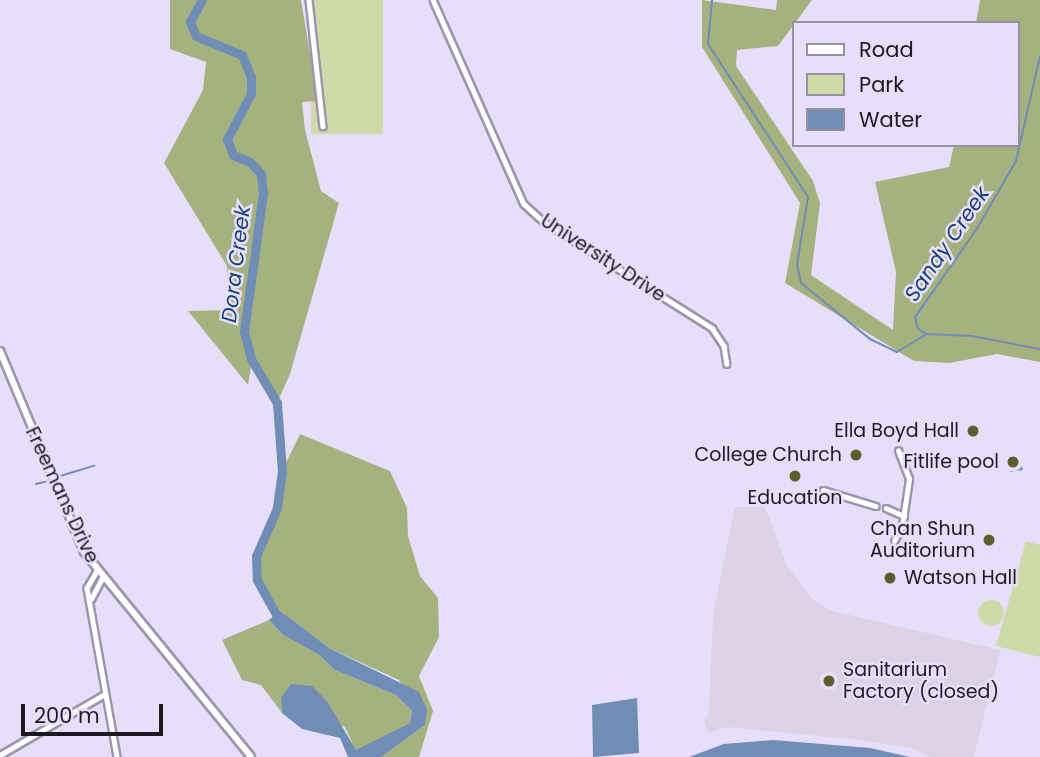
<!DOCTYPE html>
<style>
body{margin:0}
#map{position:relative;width:1040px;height:757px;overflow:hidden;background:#e7dff9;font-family:Poppins,sans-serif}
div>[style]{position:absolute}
.industrial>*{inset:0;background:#dcd1e5}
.green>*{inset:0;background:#cedaa7;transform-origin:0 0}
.round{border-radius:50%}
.forest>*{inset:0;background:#a5b17e}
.water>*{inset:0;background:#6f8db5}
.stream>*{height:2px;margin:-1px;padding:0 1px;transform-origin:1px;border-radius:1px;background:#6f8db5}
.river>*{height:9px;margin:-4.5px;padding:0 4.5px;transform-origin:4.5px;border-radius:4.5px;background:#6f8db5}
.roads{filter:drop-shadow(2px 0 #9c95ad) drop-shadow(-2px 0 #9c95ad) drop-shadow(0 2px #9c95ad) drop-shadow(0 -2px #9c95ad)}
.minor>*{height:4.5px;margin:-2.25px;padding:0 2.25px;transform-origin:2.25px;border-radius:2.25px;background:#fff}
.major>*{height:6px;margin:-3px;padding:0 3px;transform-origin:3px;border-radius:3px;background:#fff}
.dots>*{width:19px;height:19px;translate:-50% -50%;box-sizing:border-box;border:4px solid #e7dff9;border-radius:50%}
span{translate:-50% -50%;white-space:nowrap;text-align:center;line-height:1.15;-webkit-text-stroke:5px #e7dff9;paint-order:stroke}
.street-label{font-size:19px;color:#1c1922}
.poi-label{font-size:19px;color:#1c1922}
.right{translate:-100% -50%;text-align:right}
.left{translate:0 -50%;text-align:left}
.water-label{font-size:21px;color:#174074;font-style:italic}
.legend{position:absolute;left:792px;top:21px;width:228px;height:126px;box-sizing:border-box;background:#e7dff9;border:2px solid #9690a3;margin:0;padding:9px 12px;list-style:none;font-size:21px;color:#1c1922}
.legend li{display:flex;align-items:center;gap:14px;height:35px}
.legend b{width:35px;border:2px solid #9690a3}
.scale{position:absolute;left:21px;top:704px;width:142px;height:32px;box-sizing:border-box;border:4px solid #1c1922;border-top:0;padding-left:9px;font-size:21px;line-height:24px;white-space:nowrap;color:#1c1922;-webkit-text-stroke:5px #e7dff9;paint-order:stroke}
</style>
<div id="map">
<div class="industrial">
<i style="clip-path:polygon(735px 507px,765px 507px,787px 566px,812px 599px,832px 611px,1000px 650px,974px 757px,931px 757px,912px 748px,852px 739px,726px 727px,709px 733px,704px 723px,709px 710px,713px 614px)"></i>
</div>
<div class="green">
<i style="left:311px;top:0;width:72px;height:134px"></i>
<i style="clip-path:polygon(1026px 541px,1040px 545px,1040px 657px,996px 646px)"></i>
<i class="round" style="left:978px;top:600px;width:26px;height:26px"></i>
</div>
<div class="forest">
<i style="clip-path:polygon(170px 0,301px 0,318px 101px,302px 102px,305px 130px,321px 191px,339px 203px,290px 374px,277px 403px,252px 360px,248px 385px,188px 311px,229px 310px,227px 266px,164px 163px,203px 90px,206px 62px,170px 49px)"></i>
<i style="clip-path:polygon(702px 0,776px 10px,777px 0,812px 0,778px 46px,737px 50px,736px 66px,813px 181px,820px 203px,811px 275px,893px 330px,896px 272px,875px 182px,949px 167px,954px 145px,1017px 145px,1017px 23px,976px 23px,980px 0,1040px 0,1040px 362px,997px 354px,949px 363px,914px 361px,785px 283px,800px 203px,702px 47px)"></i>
<i style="clip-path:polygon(300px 434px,390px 471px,407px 508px,408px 536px,420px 576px,438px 598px,439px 637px,419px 676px,433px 711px,419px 757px,381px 757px,425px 725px,399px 680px,329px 648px,286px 615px,276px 614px,257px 580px,256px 556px,277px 508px,282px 471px)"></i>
<i style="clip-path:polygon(269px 620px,283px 635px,318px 654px,335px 670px,396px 695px,412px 711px,410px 723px,356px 751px,345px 727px,281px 698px,282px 713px,261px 685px,242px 680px,222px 640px)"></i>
</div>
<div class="water">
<i style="clip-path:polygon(1017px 453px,1023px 470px,1010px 472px,1008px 454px)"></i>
<i style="clip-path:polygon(276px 614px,286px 615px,329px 648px,419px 692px,427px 710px,425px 725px,381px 757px,348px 757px,340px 738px,302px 729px,282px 713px,281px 698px,291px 684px,312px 686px,327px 701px,356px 750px,410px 723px,412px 711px,396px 695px,335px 670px,318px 654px,283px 635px,269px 620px)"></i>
<i style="clip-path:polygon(637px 698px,639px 753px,593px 757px,592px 705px)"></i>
<i style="clip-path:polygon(773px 740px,870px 748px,910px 757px,689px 757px,724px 744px)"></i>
</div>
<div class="stream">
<i style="left:712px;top:0;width:44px;rotate:95.2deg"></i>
<i style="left:708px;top:44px;width:183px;rotate:56.8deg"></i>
<i style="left:808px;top:197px;width:69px;rotate:99.2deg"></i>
<i style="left:797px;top:265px;width:18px;rotate:77deg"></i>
<i style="left:801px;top:283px;width:89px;rotate:39.1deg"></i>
<i style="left:870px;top:339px;width:30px;rotate:26deg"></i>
<i style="left:897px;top:352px;width:35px;rotate:-31deg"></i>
<i style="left:1040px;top:56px;width:108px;rotate:102.9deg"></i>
<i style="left:1016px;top:161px;width:80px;rotate:120.1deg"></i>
<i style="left:976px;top:230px;width:106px;rotate:125deg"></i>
<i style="left:915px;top:317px;width:12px;rotate:76deg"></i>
<i style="left:918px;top:329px;width:10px;rotate:29deg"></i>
<i style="left:927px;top:334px;width:45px;rotate:2.5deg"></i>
<i style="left:972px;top:336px;width:69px;rotate:10.8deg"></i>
<i style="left:57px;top:477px;width:39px;rotate:-17deg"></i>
<i style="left:36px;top:484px;width:12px;rotate:-14deg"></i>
</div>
<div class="river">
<i style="left:202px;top:0;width:25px;rotate:119deg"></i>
<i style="left:190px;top:22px;width:15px;rotate:67deg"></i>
<i style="left:196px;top:36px;width:50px;rotate:22.4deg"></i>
<i style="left:242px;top:55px;width:24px;rotate:68deg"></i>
<i style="left:251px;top:77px;width:17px;rotate:90deg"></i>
<i style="left:251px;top:94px;width:51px;rotate:118.1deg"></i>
<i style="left:227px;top:139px;width:17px;rotate:69deg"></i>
<i style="left:233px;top:155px;width:18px;rotate:22deg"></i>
<i style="left:250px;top:162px;width:16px;rotate:47deg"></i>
<i style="left:261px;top:174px;width:19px;rotate:84deg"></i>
<i style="left:263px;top:193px;width:140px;rotate:97.8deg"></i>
<i style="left:244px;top:332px;width:28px;rotate:75deg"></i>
<i style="left:251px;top:359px;width:51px;rotate:59.4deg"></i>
<i style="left:277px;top:403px;width:68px;rotate:85.8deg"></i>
<i style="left:282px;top:471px;width:37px;rotate:98deg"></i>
<i style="left:277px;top:508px;width:52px;rotate:113.6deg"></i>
<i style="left:256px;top:556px;width:24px;rotate:88deg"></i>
<i style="left:257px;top:580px;width:39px;rotate:61deg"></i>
<i style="left:276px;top:614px;width:11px;rotate:38deg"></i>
</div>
<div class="roads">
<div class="minor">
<i style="left:309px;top:0;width:127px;rotate:83.7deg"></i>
<i style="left:433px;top:0;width:223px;rotate:66deg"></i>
<i style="left:524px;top:204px;width:27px;rotate:42deg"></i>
<i style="left:544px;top:222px;width:199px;rotate:32.2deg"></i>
<i style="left:712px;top:328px;width:22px;rotate:56deg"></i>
<i style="left:724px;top:346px;width:18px;rotate:81deg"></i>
<i style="left:823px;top:490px;width:55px;rotate:16.8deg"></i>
<i style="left:886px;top:508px;width:20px;rotate:24deg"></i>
<i style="left:894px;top:541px;width:17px;rotate:-62deg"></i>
<i style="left:902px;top:526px;width:48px;rotate:-81.5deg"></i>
<i style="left:909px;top:479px;width:30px;rotate:-111deg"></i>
<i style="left:97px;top:571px;width:20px;rotate:120deg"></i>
<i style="left:87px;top:588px;width:172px;rotate:79.9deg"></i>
<i style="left:91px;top:599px;width:24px;rotate:-62deg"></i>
<i style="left:0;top:755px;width:121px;rotate:-30.2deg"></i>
</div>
<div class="major">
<i style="left:0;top:351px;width:218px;rotate:67.3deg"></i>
<i style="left:84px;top:552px;width:264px;rotate:50.8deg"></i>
</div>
</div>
<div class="dots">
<i style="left:973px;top:431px;background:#5c5f2d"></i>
<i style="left:856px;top:455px;background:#5c5f2d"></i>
<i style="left:1013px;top:462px;background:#5c5f2d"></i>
<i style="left:795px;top:476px;background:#5c5f2d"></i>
<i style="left:989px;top:540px;background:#5c5f2d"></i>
<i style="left:890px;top:578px;background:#5c5f2d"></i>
<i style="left:829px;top:681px;background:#5c5f2d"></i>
</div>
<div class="street-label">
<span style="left:603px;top:258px;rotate:33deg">University Drive</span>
<span style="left:62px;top:495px;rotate:65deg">Freemans Drive</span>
</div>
<div class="poi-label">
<span class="right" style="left:959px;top:431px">Ella Boyd Hall</span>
<span class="right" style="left:842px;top:455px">College Church</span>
<span class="right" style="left:999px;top:462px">Fitlife pool</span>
<span style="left:795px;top:498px">Education</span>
<span class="right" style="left:975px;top:540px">Chan Shun<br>Auditorium</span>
<span class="left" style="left:904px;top:578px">Watson Hall</span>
<span class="left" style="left:843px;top:681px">Sanitarium<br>Factory (closed)</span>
</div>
<div class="water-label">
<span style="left:947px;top:244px;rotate:-56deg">Sandy Creek</span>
<span style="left:236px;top:264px;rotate:-83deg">Dora Creek</span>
</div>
<ul class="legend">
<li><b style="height:9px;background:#fff"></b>Road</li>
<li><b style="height:19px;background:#cedaa7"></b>Park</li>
<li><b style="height:19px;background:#6f8db5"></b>Water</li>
</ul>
<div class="scale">200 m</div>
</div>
